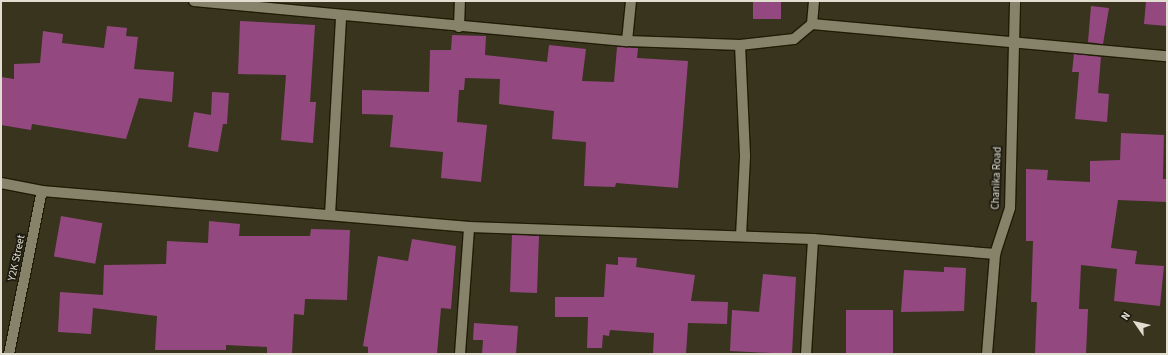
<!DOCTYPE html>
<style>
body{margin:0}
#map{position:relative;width:1168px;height:355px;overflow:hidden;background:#38341d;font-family:"Source Sans 3",sans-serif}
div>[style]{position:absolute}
.building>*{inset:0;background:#934980;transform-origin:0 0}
.roads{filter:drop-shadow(1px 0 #1f1b05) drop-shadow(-1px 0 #1f1b05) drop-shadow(0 1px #1f1b05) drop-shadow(0 -1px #1f1b05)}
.minor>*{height:10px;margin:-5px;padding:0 5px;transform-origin:5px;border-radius:5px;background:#87836a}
span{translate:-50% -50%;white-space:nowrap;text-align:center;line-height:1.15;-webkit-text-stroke:3.5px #1d1b11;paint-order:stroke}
.street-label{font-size:11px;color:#e1ded1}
.frame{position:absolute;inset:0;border:2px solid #e1ded1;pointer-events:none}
.north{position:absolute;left:1116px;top:303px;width:40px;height:40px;-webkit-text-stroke:3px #1d1b11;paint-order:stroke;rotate:304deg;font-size:11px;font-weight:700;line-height:16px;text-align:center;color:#e1ded1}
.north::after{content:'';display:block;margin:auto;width:14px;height:18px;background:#e1ded1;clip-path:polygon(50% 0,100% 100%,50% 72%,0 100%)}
</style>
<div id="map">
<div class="building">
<i style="left:753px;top:1px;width:28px;height:18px"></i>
<i style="clip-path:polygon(1146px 1px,1167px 1px,1167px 26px,1144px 24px)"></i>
<i style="clip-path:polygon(1091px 6px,1109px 8px,1103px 44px,1088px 42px)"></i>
<i style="clip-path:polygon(240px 21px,315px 25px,310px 102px,316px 102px,313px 143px,281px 140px,286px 75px,238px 74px)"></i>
<i style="clip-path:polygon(107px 26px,127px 28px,126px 36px,138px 37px,134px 69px,174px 72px,172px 102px,139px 98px,126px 139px,32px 124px,31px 130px,1px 125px,1px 77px,14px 79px,14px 64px,40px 63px,43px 31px,63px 34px,62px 43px,104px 48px)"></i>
<i style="clip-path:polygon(452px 35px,486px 36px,485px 55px,547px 62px,549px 45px,586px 49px,582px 81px,614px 82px,617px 47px,638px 48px,637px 58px,688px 61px,678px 188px,616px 183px,615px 187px,584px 186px,586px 142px,552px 139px,554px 111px,499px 104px,500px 79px,465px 78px,464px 90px,459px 90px,457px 122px,487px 125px,481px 182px,441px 178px,443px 152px,390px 147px,393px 115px,362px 114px,362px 90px,429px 92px,430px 50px,451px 50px)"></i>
<i style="clip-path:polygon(1074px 54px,1101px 57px,1098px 93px,1109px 94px,1107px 122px,1075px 119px,1079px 72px,1072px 72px)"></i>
<i style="clip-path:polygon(212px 92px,229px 93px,227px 124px,223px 124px,218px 152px,188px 147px,194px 112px,211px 115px)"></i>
<i style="clip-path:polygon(1121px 133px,1164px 135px,1163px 179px,1167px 179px,1167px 202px,1118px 200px,1111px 248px,1137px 251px,1135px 264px,1164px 266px,1160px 306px,1114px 301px,1117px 269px,1081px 265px,1079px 309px,1088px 309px,1086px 354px,1035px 354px,1037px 302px,1031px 302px,1033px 241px,1026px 241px,1026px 169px,1048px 170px,1047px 180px,1090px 182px,1090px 161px,1120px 160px)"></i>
<i style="left:61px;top:216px;width:42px;height:41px;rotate:10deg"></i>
<i style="clip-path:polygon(209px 221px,240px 224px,239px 236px,310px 236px,311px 229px,350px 230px,347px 300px,305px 299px,304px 315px,294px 314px,292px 354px,267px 354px,267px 347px,226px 345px,226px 350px,155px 350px,157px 316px,93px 308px,91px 334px,58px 332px,60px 292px,103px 295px,104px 265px,166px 264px,167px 241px,208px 243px)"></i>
<i style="left:512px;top:235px;width:27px;height:57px;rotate:2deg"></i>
<i style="clip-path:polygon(412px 239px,456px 246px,451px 309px,441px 308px,437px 354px,368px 353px,368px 347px,363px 346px,378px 256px,408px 261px)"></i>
<i style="clip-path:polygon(618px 257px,637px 258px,636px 267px,695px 275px,691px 301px,728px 302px,727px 324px,688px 323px,686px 354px,653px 354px,654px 333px,610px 330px,609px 336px,603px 335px,602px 348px,587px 348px,588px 317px,555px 317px,555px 297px,604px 297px,606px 264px,618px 265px)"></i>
<i style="clip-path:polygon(944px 267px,966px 268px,964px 311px,901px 312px,904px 270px,944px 272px)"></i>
<i style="clip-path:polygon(763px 274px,796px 277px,792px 354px,730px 351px,732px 310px,759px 312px)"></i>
<i style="left:846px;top:310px;width:47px;height:44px"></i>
<i style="clip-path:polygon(474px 323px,518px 326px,516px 354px,482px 354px,483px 340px,473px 340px)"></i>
</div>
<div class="roads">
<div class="minor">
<i style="left:194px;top:1px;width:435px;rotate:5.3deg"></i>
<i style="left:627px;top:41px;width:113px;rotate:2deg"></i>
<i style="left:740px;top:45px;width:54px;rotate:-6.3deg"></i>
<i style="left:794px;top:39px;width:23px;rotate:-40deg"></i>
<i style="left:812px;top:24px;width:356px;rotate:5.2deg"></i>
<i style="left:812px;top:24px;width:23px;rotate:-85deg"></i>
<i style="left:459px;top:27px;width:26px;rotate:-88deg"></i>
<i style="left:627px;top:41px;width:40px;rotate:-84.3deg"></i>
<i style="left:740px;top:45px;width:112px;rotate:87.4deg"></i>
<i style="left:745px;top:157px;width:79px;rotate:92.9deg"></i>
<i style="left:1px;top:183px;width:42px;rotate:11deg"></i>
<i style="left:42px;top:191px;width:429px;rotate:4.8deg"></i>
<i style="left:469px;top:227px;width:344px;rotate:2deg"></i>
<i style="left:813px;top:239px;width:183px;rotate:4.7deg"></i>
<i style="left:330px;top:215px;width:198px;rotate:-86.8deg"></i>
<i style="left:9px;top:354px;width:166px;rotate:-78.6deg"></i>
<i style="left:460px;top:354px;width:127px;rotate:-85.9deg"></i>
<i style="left:806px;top:354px;width:115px;rotate:-86.5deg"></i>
<i style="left:987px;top:354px;width:100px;rotate:-85.4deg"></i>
<i style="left:995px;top:254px;width:48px;rotate:-71.9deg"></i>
<i style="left:1010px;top:208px;width:207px;rotate:-88.6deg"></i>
</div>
</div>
<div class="street-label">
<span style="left:997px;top:178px;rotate:-88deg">Chanika Road</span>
<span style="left:17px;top:258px;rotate:-78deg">Y2K Street</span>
</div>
<div class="frame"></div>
<div class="north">N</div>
</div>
